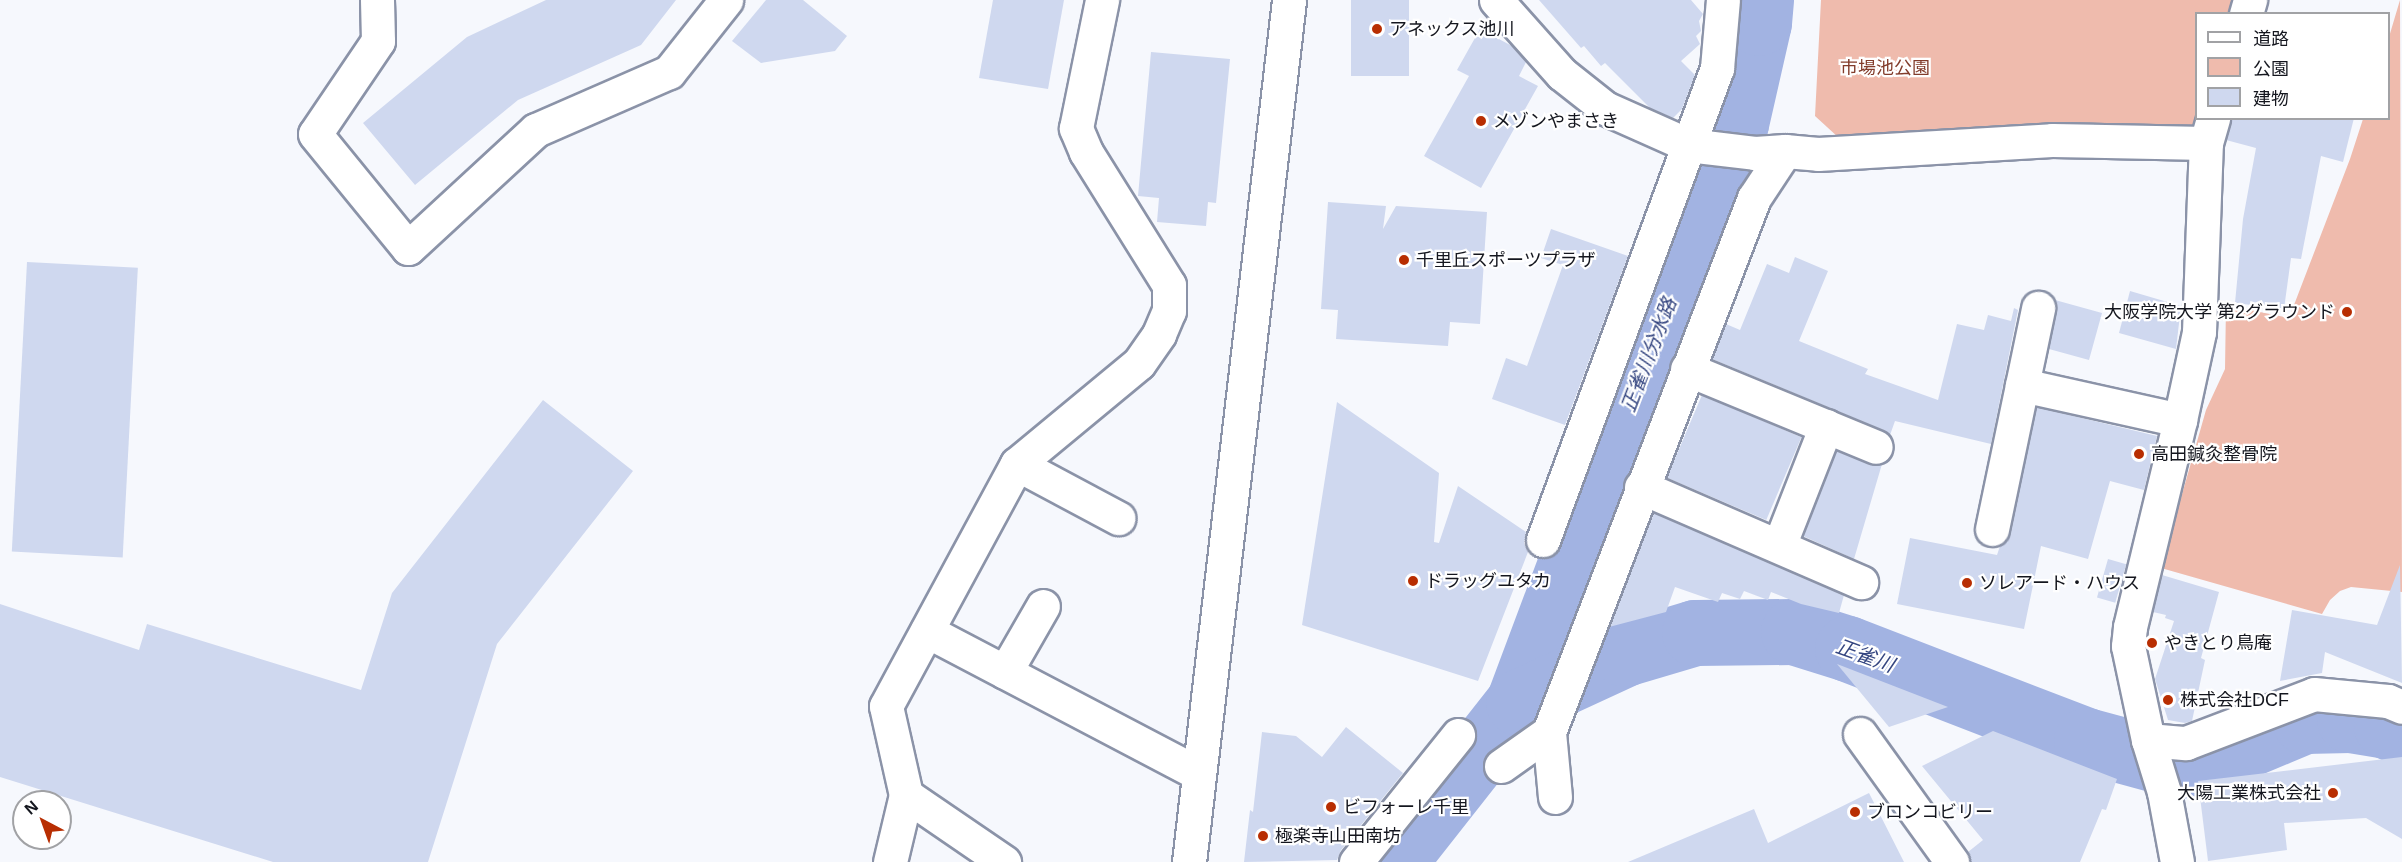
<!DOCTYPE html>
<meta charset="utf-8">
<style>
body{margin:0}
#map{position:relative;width:2402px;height:862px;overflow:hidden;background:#f6f8fd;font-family:Helvetica,"Noto Sans JP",sans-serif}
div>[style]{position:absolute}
.green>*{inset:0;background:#efbbad}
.river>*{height:66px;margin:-33px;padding:0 33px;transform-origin:33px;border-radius:33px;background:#a2b3e2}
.building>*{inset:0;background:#cfd8ef;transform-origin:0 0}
.roads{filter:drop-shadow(2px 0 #8b93a8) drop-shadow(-2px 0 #8b93a8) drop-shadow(0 2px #8b93a8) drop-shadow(0 -2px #8b93a8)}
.minor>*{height:33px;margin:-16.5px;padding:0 16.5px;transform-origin:16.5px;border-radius:16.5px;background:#fff}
.dots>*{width:16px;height:16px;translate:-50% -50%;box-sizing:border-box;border:3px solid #fff;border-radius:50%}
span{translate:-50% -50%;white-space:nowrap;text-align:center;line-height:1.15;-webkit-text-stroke:4.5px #fff;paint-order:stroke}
.poi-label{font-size:18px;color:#14161e}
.left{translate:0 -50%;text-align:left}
.right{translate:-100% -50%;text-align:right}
.park-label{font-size:18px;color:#823c2b}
.water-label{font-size:20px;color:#354681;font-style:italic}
.legend{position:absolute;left:2195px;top:12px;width:195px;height:108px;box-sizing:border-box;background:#fff;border:2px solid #a1a2a5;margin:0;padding:8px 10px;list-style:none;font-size:18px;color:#14161e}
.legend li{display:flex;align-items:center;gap:12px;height:30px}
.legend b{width:30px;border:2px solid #a1a2a5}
.north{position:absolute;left:12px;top:790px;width:60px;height:60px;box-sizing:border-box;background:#fff;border:2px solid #a1a2a5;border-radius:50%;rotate:319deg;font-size:16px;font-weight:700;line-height:24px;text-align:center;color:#14161e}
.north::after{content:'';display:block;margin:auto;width:21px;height:27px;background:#b82e02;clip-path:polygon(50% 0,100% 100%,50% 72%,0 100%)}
</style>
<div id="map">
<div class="green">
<i style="clip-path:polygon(1821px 0,2241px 0,2237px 13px,2196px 14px,2196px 118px,2202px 129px,1839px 138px,1815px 116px)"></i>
<i style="clip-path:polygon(2400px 0,2402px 592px,2351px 587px,2340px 591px,2330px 600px,2322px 614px,2161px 568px,2206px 410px,2225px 369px,2226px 305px,2289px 318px,2350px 159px,2363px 119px,2388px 118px,2389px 37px)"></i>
</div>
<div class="river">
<i style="left:1519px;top:703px;width:618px;rotate:-69.45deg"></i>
<i style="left:1736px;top:124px;width:104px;rotate:-77.2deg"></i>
<i style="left:1759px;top:23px;width:23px;rotate:-85deg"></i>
<i style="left:1394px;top:862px;width:202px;rotate:-51.8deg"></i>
<i style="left:1519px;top:703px;width:117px;rotate:-24.8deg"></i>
<i style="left:1625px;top:654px;width:73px;rotate:-16.7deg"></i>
<i style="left:1695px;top:633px;width:99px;rotate:-0.6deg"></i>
<i style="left:1794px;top:632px;width:57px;rotate:17.5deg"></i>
<i style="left:1848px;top:649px;width:256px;rotate:21.1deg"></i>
<i style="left:2087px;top:741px;width:95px;rotate:15.2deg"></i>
<i style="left:2179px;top:766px;width:36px;rotate:-11deg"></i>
<i style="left:2214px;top:759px;width:99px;rotate:-22.7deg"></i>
<i style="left:2305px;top:721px;width:45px;rotate:-1.3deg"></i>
<i style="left:2350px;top:720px;width:37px;rotate:9deg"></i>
<i style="left:2387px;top:726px;width:17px;rotate:25deg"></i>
</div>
<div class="building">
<i style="clip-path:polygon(546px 0,676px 0,641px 45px,518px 100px,415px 185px,363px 123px,467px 37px)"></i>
<i style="clip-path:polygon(766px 0,803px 0,847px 36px,835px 51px,761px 63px,732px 41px)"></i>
<i style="clip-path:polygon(993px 0,1064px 0,1048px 89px,979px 78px)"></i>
<i style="left:1351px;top:0;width:58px;height:76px"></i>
<i style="clip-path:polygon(1539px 0,1691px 0,1703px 14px,1699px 21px,1701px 31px,1696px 36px,1700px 44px,1681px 61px,1695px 75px,1682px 109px,1673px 118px,1650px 108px,1605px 63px,1601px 66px,1584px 46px,1581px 48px)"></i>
<i style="clip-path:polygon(1480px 29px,1512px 46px,1526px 62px,1519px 76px,1538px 86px,1481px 188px,1424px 156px,1469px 76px,1457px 70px)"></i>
<i style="clip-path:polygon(1151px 52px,1230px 59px,1216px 203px,1208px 202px,1206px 226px,1157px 222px,1159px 198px,1138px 196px)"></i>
<i style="clip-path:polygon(2231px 118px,2354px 118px,2343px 162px,2321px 156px,2301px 259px,2291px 258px,2284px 309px,2235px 303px,2243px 219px,2256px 148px,2226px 140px)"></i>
<i style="clip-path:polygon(1328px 202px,1386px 206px,1383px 229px,1396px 206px,1487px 212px,1480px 324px,1450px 322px,1448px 346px,1336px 339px,1338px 310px,1321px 309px)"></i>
<i style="clip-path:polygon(1551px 229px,1628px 256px,1565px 425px,1492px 399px,1506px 358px,1527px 366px,1563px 265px,1541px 258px)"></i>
<i style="clip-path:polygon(1795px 257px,1828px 271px,1799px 341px,1868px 369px,1865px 374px,1938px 400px,1957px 324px,1984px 330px,1988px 315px,2011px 321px,2014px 308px,2018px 310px,1991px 444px,1895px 421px,1890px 435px,1883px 430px,1712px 359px,1726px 324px,1740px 330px,1767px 264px,1789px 273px)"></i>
<i style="left:27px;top:262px;width:111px;height:290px;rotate:3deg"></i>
<i style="clip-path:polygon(2130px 291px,2181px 306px,2176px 349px,2119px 333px)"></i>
<i style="clip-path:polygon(2055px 300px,2102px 313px,2089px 360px,2049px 349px,2056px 312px)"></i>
<i style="left:1702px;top:395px;width:108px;height:90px;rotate:23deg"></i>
<i style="clip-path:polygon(543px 400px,633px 471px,497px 644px,428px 862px,273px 862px,0 777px,0 604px,139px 650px,147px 624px,361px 690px,392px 593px)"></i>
<i style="clip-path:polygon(1337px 402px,1439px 473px,1434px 542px,1439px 543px,1458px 486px,1526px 532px,1524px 543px,1528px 552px,1478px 681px,1302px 625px)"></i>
<i style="clip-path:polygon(2036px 407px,2157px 436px,2144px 490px,2110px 481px,2088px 559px,2041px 546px,2024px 629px,1897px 604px,1910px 538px,1997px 555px,2000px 546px,2006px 541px,2010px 533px)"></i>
<i style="clip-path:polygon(1836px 451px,1869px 464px,1882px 464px,1854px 559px,1803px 536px)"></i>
<i style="clip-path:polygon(1654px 513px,1844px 595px,1839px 613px,1801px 604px,1771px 592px,1768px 600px,1744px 591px,1740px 599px,1722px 593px,1718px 602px,1675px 587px,1666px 612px,1609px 627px)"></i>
<i style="left:2108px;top:559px;width:19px;height:40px;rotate:16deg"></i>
<i style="clip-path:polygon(2400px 565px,2402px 683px,2325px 652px,2322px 673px,2280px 681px,2292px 610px,2377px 625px)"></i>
<i style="clip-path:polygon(2162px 575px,2219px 592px,2201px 658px,2205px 660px,2192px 721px,2185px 723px,2168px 720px,2155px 679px,2174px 621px,2165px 618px,2166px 615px,2153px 612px)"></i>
<i style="clip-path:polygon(1837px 664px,1948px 707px,1889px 727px)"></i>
<i style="clip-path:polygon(1346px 727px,1403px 773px,1341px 850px,1337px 860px,1244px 862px,1250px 810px,1253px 812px,1262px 732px,1296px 736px,1322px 757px)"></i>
<i style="clip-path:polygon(1993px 731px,2117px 779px,2106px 810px,2102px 809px,2080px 862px,1970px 862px,1968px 852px,1983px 840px,1922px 766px)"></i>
<i style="clip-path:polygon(2402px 757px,2402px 839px,2366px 818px,2284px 823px,2287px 850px,2208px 861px,2198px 781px)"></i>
<i style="clip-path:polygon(1869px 793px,1904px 862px,1628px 862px,1754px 809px,1768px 843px)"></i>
</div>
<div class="roads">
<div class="minor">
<i style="left:377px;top:0;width:41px;rotate:88.6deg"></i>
<i style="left:378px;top:41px;width:112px;rotate:124.1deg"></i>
<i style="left:315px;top:134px;width:147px;rotate:50.8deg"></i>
<i style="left:408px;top:248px;width:174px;rotate:-42.7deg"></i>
<i style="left:536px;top:130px;width:145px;rotate:-23.6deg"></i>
<i style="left:669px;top:72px;width:92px;rotate:-51.6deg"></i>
<i style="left:1496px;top:0;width:99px;rotate:48.3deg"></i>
<i style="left:1562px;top:74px;width:55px;rotate:38.3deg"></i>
<i style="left:1605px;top:108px;width:91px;rotate:24deg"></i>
<i style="left:1688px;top:145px;width:67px;rotate:6.8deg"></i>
<i style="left:1755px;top:153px;width:30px;rotate:-4deg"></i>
<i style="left:1785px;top:151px;width:33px;rotate:5deg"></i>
<i style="left:1818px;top:154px;width:234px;rotate:-3.4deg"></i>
<i style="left:2052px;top:140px;width:154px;rotate:1.1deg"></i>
<i style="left:2246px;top:14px;width:15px;rotate:-74deg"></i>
<i style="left:1687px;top:369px;width:204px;rotate:22.4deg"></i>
<i style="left:2022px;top:385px;width:162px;rotate:12.5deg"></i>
<i style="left:1017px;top:464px;width:115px;rotate:28.1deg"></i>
<i style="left:1641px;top:487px;width:240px;rotate:23.4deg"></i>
<i style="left:1992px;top:529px;width:226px;rotate:-78.2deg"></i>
<i style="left:1543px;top:540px;width:503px;rotate:-69.76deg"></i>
<i style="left:1717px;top:68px;width:68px;rotate:-85deg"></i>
<i style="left:1779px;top:546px;width:129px;rotate:-68.6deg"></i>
<i style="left:927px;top:631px;width:307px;rotate:27.7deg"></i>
<i style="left:1005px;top:672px;width:76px;rotate:-60.1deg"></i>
<i style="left:1860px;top:734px;width:158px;rotate:54.3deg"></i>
<i style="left:2148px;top:740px;width:38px;rotate:5deg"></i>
<i style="left:2186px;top:743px;width:137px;rotate:-20.9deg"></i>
<i style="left:2314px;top:694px;width:74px;rotate:5.4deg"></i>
<i style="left:2388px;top:701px;width:15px;rotate:23deg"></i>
<i style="left:1501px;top:766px;width:59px;rotate:-35.3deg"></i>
<i style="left:906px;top:795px;width:119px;rotate:34.4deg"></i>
<i style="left:1555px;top:797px;width:65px;rotate:-95.3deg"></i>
<i style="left:1549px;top:732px;width:572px;rotate:-69deg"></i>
<i style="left:1754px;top:198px;width:56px;rotate:-56.6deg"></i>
<i style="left:890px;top:862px;width:69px;rotate:-76.6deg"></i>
<i style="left:906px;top:795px;width:91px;rotate:-102.7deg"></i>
<i style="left:886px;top:706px;width:275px;rotate:-61.6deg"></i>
<i style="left:1017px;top:464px;width:158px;rotate:-39.6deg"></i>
<i style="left:1139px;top:363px;width:35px;rotate:-55deg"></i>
<i style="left:1159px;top:334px;width:25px;rotate:-67deg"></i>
<i style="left:1169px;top:311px;width:26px;rotate:-90deg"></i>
<i style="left:1169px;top:285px;width:157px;rotate:-122deg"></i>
<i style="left:1086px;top:152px;width:26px;rotate:-113deg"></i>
<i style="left:1076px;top:128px;width:131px;rotate:-78.5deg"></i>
<i style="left:1189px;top:862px;width:868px;rotate:-83.38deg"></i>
<i style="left:1356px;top:862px;width:163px;rotate:-51.2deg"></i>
<i style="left:2177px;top:862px;width:71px;rotate:-100.5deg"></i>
<i style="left:2164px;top:792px;width:54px;rotate:-107.1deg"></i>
<i style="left:2148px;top:740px;width:96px;rotate:-102deg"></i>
<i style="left:2128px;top:646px;width:19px;rotate:-84deg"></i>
<i style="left:2130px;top:627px;width:213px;rotate:-76.4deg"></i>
<i style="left:2180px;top:420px;width:90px;rotate:-77.8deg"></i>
<i style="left:2199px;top:332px;width:189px;rotate:-87.9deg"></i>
<i style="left:2206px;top:143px;width:26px;rotate:-74deg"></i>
</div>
</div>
<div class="dots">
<i style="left:1377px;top:29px;background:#b82e02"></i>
<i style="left:1481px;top:121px;background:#b82e02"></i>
<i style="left:1404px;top:260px;background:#b82e02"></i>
<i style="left:2347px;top:312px;background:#b82e02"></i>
<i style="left:2139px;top:454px;background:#b82e02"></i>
<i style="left:1413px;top:581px;background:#b82e02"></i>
<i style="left:1967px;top:583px;background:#b82e02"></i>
<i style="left:2152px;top:643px;background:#b82e02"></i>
<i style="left:2168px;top:700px;background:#b82e02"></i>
<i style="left:2333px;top:793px;background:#b82e02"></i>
<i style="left:1331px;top:807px;background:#b82e02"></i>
<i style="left:1855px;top:812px;background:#b82e02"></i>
<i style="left:1263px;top:836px;background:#b82e02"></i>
</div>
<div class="poi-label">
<span class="left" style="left:1389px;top:29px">アネックス池川</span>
<span class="left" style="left:1493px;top:121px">メゾンやまさき</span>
<span class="left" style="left:1416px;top:260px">千里丘スポーツプラザ</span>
<span class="right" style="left:2335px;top:312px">大阪学院大学 第2グラウンド</span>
<span class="left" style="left:2151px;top:454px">高田鍼灸整骨院</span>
<span class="left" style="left:1425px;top:581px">ドラッグユタカ</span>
<span class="left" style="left:1979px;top:583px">ソレアード・ハウス</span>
<span class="left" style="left:2164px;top:643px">やきとり鳥庵</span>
<span class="left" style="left:2180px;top:700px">株式会社DCF</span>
<span class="right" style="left:2321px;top:793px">大陽工業株式会社</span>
<span class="left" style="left:1343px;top:807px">ビフォーレ千里</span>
<span class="left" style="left:1867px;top:812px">ブロンコビリー</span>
<span class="left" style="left:1275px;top:836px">極楽寺山田南坊</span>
</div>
<div class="park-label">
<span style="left:1885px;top:68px">市場池公園</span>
</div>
<div class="water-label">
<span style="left:1649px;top:355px;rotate:-69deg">正雀川分水路</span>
<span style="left:1865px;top:656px;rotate:20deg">正雀川</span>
</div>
<ul class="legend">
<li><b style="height:8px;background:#fff"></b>道路</li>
<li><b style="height:16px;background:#efbbad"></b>公園</li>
<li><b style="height:16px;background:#cfd8ef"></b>建物</li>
</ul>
<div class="north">N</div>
</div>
